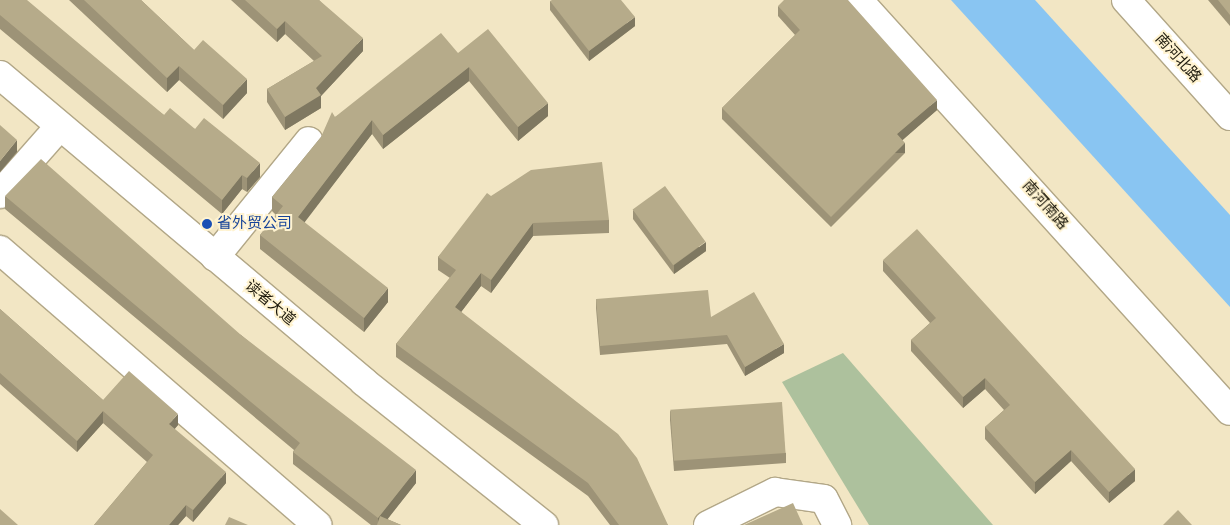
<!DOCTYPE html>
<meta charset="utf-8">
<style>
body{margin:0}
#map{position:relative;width:1230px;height:525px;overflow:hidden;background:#f2e6c4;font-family:"Fira Sans","Noto Sans SC",sans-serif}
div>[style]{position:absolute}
.green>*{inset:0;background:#adc19d}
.water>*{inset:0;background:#89c5f2}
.roads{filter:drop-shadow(1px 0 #b2a787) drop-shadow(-1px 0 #b2a787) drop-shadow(0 1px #b2a787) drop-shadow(0 -1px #b2a787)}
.minor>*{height:28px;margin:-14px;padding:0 14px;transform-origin:14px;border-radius:14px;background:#fff}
.tertiary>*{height:28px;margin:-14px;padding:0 14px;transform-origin:14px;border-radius:14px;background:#fff}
.secondary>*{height:28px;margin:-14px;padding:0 14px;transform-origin:14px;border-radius:14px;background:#fff}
.wall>*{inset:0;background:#9d9377}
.shaded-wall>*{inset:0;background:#7f7861;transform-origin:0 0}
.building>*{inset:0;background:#b6ab8a;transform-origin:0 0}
.dots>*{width:14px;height:14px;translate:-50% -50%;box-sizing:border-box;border:2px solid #fff3d0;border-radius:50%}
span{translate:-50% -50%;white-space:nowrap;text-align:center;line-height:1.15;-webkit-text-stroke:4px #fff3d0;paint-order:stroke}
.street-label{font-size:15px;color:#1d190c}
.transit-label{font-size:15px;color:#164399}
.left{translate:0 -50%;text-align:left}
</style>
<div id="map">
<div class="green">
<i style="clip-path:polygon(843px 353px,993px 525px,869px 525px,782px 382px)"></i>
</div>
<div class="water">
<i style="clip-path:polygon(951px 0,1035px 0,1230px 215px,1230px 307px)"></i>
</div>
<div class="roads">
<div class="minor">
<i style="left:0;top:194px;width:89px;rotate:-48.6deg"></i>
<i style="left:0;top:250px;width:420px;rotate:40.9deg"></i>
<i style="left:215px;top:257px;width:149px;rotate:-51deg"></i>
<i style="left:708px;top:525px;width:75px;rotate:-26.2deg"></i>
<i style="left:775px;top:492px;width:49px;rotate:8.1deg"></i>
<i style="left:824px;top:499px;width:29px;rotate:63deg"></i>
</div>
<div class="tertiary">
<i style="left:858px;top:0;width:554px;rotate:47.85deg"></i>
<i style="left:1126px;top:0;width:156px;rotate:48.1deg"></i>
</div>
<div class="secondary">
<i style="left:0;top:75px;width:476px;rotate:40.1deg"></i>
<i style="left:364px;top:382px;width:230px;rotate:38.5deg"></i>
</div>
</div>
<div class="wall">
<i style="clip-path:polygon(0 0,164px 115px,195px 129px,260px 177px,247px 192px,242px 189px,222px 214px,0 29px)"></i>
<i style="clip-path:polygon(69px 0,141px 0,194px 50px,247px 93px,223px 119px,179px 80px,167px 92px)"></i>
<i style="clip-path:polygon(231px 0,319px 0,363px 51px,321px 96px,321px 108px,285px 130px,267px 102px,267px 89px,314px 61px,285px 34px,277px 42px)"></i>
<i style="clip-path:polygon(1208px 0,1230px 0,1230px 26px)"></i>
<i style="clip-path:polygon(550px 1px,635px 26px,589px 61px,550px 10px)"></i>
<i style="clip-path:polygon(778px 6px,937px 110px,902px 140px,905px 153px,831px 227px,722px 119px,722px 108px,795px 35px,778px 16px)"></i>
<i style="clip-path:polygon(458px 53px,548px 116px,518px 141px,469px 81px,383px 149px,372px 134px,304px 222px,388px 302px,364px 332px,260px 249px,260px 235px,276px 215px,272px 211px,272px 197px,321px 137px,335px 117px)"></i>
<i style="clip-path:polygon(5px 196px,241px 335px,416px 483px,387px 519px,401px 525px,371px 525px,293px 464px,293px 452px,294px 450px,5px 209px)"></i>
<i style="clip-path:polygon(491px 196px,609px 220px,609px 233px,533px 236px,491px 293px,481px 286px,461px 312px,668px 525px,610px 525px,588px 496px,396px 357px,396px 344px,450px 278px,438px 270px,438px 257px)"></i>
<i style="clip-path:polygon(633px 210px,706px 251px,674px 274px,633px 219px)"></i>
<i style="clip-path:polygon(883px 260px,1135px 481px,1109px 503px,1071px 461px,1035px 494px,985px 439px,985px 427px,1004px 410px,985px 389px,963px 408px,911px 351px,911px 340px,930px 323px,883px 271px)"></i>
<i style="clip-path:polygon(596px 299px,711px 317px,784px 353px,745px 376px,727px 344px,600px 355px,596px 308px)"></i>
<i style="clip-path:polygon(0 309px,103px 400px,178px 425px,174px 429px,226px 483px,193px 522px,186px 516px,178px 525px,94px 525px,147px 462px,103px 423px,77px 452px,0 384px)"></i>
<i style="clip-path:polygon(670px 411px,786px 453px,786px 463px,674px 471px,670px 420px)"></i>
</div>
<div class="shaded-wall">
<i style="clip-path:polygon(635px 17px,635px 26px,589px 61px,589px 51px)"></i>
<i style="clip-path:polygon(285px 21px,285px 34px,277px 42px,277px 29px)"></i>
<i style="clip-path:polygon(363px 38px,363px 51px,321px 96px,321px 108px,285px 130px,285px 117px,316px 88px)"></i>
<i style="clip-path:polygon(179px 66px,179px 80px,167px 92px,167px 78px)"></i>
<i style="clip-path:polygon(469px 67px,469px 81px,383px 149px,383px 135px)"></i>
<i style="clip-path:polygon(247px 79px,247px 93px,223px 119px,223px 105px)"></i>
<i style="clip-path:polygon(937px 100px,937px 110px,897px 145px,897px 134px)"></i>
<i style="clip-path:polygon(548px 103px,548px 116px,518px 141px,518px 127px)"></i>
<i style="clip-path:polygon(372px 120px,372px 134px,298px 231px,298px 217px)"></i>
<i style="clip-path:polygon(17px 140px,17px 152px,0 172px,0 161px)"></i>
<i style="left:905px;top:143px;width:10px;height:105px;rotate:90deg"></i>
<i style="clip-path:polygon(260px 163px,260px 177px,247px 192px,247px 178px)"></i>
<i style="clip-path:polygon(242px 175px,242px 189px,222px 214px,222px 200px)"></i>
<i style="clip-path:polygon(533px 223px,533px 236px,491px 293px,491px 280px)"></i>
<i style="clip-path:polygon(706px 242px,706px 251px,674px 274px,674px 265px)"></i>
<i style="clip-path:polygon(481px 273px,481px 286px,455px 320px,455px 307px)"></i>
<i style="clip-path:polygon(388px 288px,388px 302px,364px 332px,364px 318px)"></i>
<i style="clip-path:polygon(784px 344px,784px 353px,745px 376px,745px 367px)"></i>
<i style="clip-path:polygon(985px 378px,985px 389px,963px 408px,963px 397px)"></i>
<i style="clip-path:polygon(103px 411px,103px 423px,77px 452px,77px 441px)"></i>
<i style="clip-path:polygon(178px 414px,178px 425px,169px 436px,169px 424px)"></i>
<i style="clip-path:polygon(1071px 450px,1071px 461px,1035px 494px,1035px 482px)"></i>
<i style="clip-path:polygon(1135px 469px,1135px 481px,1109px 503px,1109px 492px)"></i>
<i style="clip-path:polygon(416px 470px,416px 483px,383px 525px,378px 525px,378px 518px)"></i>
<i style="clip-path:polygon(226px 472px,226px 483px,193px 522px,193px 510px)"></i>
<i style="clip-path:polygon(186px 505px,186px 516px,178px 525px,169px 525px)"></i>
</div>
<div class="building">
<i style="clip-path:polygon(0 0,27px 0,164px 115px,170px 108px,195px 129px,204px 118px,260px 163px,247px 178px,242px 175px,222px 200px,0 15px)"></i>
<i style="clip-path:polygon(84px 0,141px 0,194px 50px,203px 40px,247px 79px,223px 105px,179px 66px,167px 78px)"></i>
<i style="clip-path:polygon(245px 0,319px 0,363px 38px,316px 88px,321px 95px,285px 117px,267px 89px,322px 56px,285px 21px,277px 29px)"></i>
<i style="clip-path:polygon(552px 0,621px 0,635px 17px,589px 51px,550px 1px)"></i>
<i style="clip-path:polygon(784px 0,848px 0,937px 100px,897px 134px,905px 143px,831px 217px,722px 108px,800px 30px,778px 6px)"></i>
<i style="clip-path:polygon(1218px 0,1230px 0,1230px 15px)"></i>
<i style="clip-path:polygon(488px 29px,548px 103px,518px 127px,469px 67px,383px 135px,372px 120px,298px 217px,388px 288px,364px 318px,260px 235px,283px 206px,272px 197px,321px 137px,332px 112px,335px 117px,441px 33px,458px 53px)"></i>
<i style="clip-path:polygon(0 125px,17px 140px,0 161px)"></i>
<i style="clip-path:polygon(41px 159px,241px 335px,416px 470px,378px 518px,293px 452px,300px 443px,5px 196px)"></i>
<i style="clip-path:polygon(602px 162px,609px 220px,533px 223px,491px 280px,481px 273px,455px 307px,618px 434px,637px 458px,668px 525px,619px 525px,588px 483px,396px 344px,456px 270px,438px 257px,487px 193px,491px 196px,531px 170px)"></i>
<i style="left:665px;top:186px;width:69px;height:40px;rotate:54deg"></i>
<i style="clip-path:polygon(917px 229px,1135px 469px,1109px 492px,1071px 450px,1035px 482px,985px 427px,1010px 405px,985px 378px,963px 397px,911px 340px,936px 318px,883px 260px)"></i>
<i style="clip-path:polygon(708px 290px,711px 317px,754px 292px,784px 344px,745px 367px,727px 335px,600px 346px,596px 299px)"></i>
<i style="clip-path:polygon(0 309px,103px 400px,129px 371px,178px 414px,169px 424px,226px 472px,193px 510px,186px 505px,169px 525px,94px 525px,153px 455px,103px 411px,77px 441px,0 373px)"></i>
<i style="left:782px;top:402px;width:51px;height:112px;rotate:86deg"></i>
<i style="clip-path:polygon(793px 503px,803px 525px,744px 525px)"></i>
<i style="clip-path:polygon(0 509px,18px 525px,0 525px)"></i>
<i style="clip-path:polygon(1178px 510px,1192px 525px,1163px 525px)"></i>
<i style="clip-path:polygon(380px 516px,401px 525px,377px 525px)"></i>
<i style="clip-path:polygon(229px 517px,248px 525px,225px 525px)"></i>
</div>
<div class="dots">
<i style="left:207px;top:224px;background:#1a4fb4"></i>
</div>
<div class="street-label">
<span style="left:1178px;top:58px;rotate:48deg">南河北路</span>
<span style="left:1045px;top:205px;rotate:48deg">南河南路</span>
<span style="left:270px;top:303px;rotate:40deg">读者大道</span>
</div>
<div class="transit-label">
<span class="left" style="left:217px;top:224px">省外贸公司</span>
</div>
</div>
